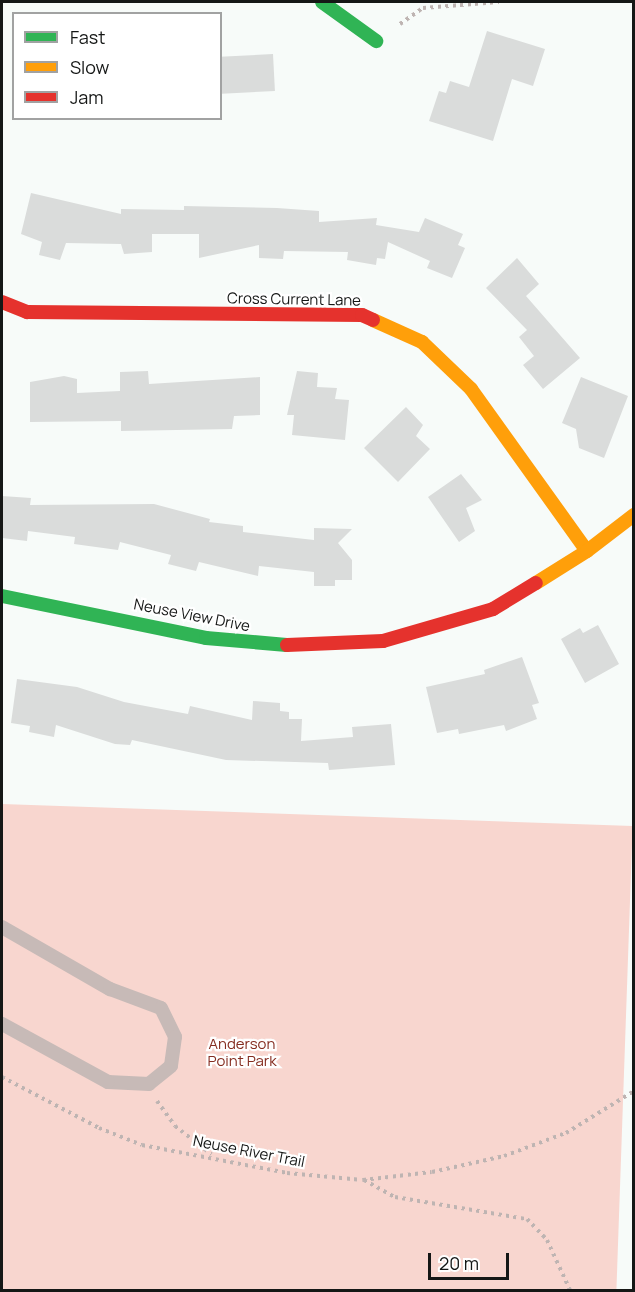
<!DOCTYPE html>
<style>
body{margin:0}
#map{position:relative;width:635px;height:1292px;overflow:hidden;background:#f7fbf9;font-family:Manrope,sans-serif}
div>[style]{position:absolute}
.green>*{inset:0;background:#f8d6cf;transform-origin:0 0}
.building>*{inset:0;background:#dadcdb;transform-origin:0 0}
.path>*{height:4px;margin-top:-2px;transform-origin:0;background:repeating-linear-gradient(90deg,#beb4b2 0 3px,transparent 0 7.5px)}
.lane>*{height:14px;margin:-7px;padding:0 7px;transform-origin:7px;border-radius:7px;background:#c7bab7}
.fast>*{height:14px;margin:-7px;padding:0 7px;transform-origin:7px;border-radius:7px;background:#30b455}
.slow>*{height:14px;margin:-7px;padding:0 7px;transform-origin:7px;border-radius:7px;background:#ff9f0a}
.jam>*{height:14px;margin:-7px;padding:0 7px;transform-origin:7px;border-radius:7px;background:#e5322d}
span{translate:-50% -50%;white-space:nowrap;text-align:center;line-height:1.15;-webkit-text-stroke:4.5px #fff;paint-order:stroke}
.street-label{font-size:15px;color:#151716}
.park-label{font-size:15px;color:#852d20}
.frame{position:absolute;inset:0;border:3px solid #151716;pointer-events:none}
.legend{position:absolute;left:12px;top:12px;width:210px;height:108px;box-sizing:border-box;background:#fff;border:2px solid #a1a2a2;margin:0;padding:8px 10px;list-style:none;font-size:18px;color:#151716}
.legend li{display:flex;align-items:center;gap:12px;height:30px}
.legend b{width:30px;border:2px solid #a1a2a2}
.scale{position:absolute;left:428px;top:1253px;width:81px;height:27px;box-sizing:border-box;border:3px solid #151716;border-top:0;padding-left:8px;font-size:18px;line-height:21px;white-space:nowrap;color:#151716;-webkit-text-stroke:4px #fff;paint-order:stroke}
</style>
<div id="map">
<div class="green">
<i style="left:2px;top:804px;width:631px;height:486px;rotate:2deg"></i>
</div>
<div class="building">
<i style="clip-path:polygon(487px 31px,545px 49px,533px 86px,512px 79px,493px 141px,429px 121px,439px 91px,446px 93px,450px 81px,469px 87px)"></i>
<i style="left:273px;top:54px;width:37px;height:53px;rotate:87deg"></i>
<i style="clip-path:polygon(31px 193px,121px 214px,121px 209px,184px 210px,184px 206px,277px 208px,319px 211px,319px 222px,377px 218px,376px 225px,419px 232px,425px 218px,463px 234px,458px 245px,465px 248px,452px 278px,427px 268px,430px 261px,388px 242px,385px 259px,377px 258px,376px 265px,347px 260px,348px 252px,284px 251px,283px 259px,259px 258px,259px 245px,199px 258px,199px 234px,152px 234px,152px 252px,124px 254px,121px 244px,66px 243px,60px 260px,39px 255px,42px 242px,21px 234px)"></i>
<i style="clip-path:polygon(517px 258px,539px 284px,526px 296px,580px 358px,543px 389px,523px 365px,534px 356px,519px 337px,527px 330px,486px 288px)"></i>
<i style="clip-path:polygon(148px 371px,149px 384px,260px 377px,260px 415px,234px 416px,232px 429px,121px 431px,121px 421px,30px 422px,30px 382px,64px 376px,77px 379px,77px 393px,120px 391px,120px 372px)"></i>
<i style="clip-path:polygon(297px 371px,318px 373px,317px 387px,337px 388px,335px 399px,349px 400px,345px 440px,292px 435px,294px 415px,287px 415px)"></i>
<i style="clip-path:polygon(581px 377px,628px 396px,604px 458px,579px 448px,576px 429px,562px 423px)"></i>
<i style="clip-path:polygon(406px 407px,423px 425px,416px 436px,430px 449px,398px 482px,364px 448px)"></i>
<i style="clip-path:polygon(461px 474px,482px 500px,466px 508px,475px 531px,459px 542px,428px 497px)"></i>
<i style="clip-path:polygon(2px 496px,31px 498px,30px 505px,154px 504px,210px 519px,209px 522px,243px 526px,243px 532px,314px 540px,314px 528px,352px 529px,338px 543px,352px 560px,352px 580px,335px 580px,335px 586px,314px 586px,314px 572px,259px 566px,258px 576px,199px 562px,196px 571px,168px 564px,171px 555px,120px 542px,118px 550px,74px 544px,75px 537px,28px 531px,27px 541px,2px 538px)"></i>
<i style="clip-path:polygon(598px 625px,619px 664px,585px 683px,561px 639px,580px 628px,583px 633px)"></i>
<i style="clip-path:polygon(522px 657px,539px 703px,532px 705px,537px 719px,506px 731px,504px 725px,459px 734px,458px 729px,437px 733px,426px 687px,485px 674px,484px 670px)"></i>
<i style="clip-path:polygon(17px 679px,77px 687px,124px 702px,188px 714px,190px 706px,252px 720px,253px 701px,280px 703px,280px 711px,289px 712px,289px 719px,302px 719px,301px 741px,353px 737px,352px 727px,391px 724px,395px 765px,329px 770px,328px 763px,226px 760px,132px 740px,130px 745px,115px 744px,56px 725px,54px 737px,29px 732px,30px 726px,11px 723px)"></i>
</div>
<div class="path">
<i style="left:400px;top:24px;width:28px;rotate:-35deg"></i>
<i style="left:423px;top:8px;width:76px;rotate:-4.5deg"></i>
<i style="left:2px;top:1077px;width:110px;rotate:27.7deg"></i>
<i style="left:99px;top:1128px;width:46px;rotate:21.6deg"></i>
<i style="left:142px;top:1145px;width:148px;rotate:10.9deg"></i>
<i style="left:287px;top:1173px;width:76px;rotate:5.3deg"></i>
<i style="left:363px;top:1180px;width:69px;rotate:-6.6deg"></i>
<i style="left:432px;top:1172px;width:74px;rotate:-12.5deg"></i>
<i style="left:504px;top:1156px;width:66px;rotate:-20.4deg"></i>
<i style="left:566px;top:1133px;width:80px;rotate:-31.7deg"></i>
<i style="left:157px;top:1101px;width:31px;rotate:54deg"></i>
<i style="left:175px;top:1126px;width:46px;rotate:37.9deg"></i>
<i style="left:364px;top:1180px;width:35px;rotate:29deg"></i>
<i style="left:395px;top:1197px;width:134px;rotate:9.5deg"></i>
<i style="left:527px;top:1219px;width:29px;rotate:46deg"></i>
<i style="left:547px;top:1240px;width:55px;rotate:65.3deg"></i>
</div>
<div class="lane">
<i style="left:2px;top:927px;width:125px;rotate:29.9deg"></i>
<i style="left:110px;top:989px;width:54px;rotate:20.4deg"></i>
<i style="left:161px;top:1008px;width:32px;rotate:64deg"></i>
<i style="left:175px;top:1037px;width:29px;rotate:98deg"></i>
<i style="left:171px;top:1066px;width:28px;rotate:141deg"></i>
<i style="left:149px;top:1084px;width:41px;rotate:-177.2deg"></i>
<i style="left:108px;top:1082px;width:121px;rotate:-151.3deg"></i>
</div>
<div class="fast">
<i style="left:322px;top:2px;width:67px;rotate:35.8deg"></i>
<i style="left:2px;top:596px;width:208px;rotate:11.6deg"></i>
<i style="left:206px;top:638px;width:81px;rotate:4.9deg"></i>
</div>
<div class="slow">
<i style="left:373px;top:320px;width:54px;rotate:24.2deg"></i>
<i style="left:422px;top:342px;width:68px;rotate:43.8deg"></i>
<i style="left:471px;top:389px;width:199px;rotate:54.4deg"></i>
<i style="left:536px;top:583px;width:60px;rotate:-32.1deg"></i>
<i style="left:587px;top:551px;width:59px;rotate:-37.5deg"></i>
</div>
<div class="jam">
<i style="left:2px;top:302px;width:27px;rotate:22deg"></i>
<i style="left:27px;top:312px;width:335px;rotate:0.5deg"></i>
<i style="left:362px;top:315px;width:12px;rotate:24deg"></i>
<i style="left:287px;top:645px;width:96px;rotate:-2.4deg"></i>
<i style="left:383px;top:641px;width:115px;rotate:-16.2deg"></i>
<i style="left:493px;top:609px;width:50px;rotate:-31.2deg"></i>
</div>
<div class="street-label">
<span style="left:294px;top:299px;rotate:1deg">Cross Current Lane</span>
<span style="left:192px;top:615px;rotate:11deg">Neuse View Drive</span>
<span style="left:249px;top:1151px;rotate:11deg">Neuse River Trail</span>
</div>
<div class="park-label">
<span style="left:242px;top:1052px">Anderson<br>Point Park</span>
</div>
<div class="frame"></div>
<ul class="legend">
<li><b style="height:8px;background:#30b455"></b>Fast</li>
<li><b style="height:8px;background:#ff9f0a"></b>Slow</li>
<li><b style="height:8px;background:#e5322d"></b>Jam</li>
</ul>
<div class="scale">20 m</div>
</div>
